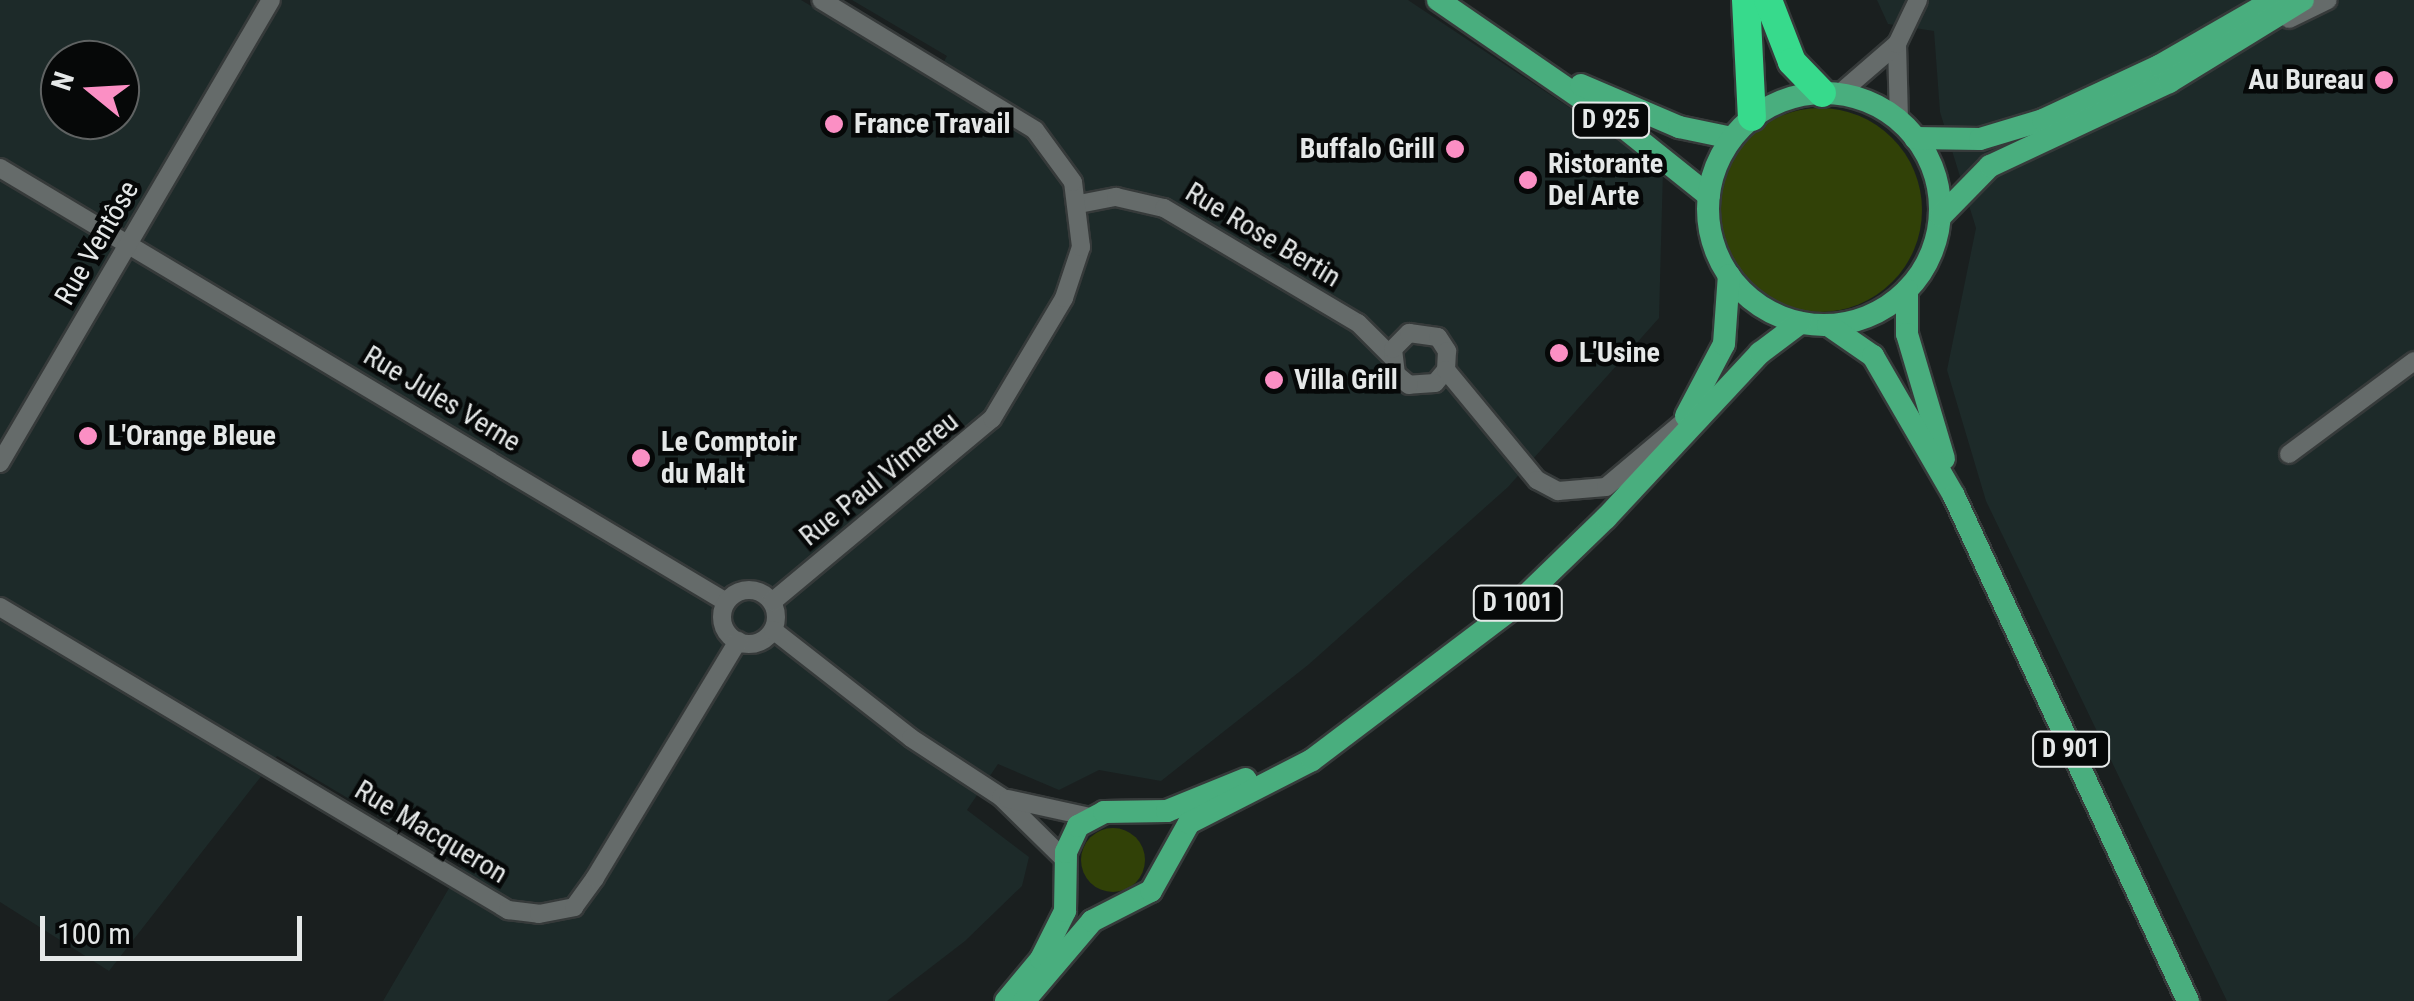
<!DOCTYPE html>
<meta charset="utf-8">
<style>
body{margin:0}
#map{position:relative;width:2414px;height:1001px;overflow:hidden;background:#1a1f1f;font-family:"Roboto Condensed",sans-serif}
div>[style]{position:absolute}
.built>*{inset:0;background:#1d2a29}
.green>*{inset:0;background:#314107}
.round{border-radius:50%}
.roads{filter:drop-shadow(2px 0 #363a3a) drop-shadow(-2px 0 #363a3a) drop-shadow(0 2px #363a3a) drop-shadow(0 -2px #363a3a)}
.minor>*{height:18px;margin:-9px;padding:0 9px;transform-origin:9px;border-radius:9px;background:#656b6a}
.minor>.ring{margin:-9px;padding:0;box-sizing:content-box;background:none;border:18px solid #656b6a;border-radius:50%}
.major>*{height:22px;margin:-11px;padding:0 11px;transform-origin:11px;border-radius:11px;background:#49ae7e}
.major>.ring{margin:-11px;padding:0;box-sizing:content-box;background:none;border:22px solid #49ae7e;border-radius:50%}
.highway>*{height:28px;margin:-14px;padding:0 14px;transform-origin:14px;border-radius:14px;background:#37da8c}
.dots>*{width:28px;height:28px;translate:-50% -50%;box-sizing:border-box;border:5px solid #060808;border-radius:50%}
span{translate:-50% -50%;white-space:nowrap;text-align:center;line-height:1.15;-webkit-text-stroke:9px #060808;paint-order:stroke}
.shield-label span{padding:2px 8px;background:#060808;border:2px solid;border-radius:8px;-webkit-text-stroke-width:0}
.shield-label{font-size:25px;color:#e5e8e8;font-weight:700}
.poi-label{font-size:28px;color:#e5e8e8;font-weight:700}
.right{translate:-100% -50%;text-align:right}
.left{translate:0 -50%;text-align:left}
.street-label{font-size:28px;color:#e5e8e8}
.north{position:absolute;left:40px;top:40px;width:100px;height:100px;box-sizing:border-box;background:#060808;border:2px solid #5f6262;border-radius:50%;rotate:288deg;font-size:28px;font-weight:700;line-height:40px;text-align:center;color:#e5e8e8}
.north::after{content:'';display:block;margin:auto;width:35px;height:45px;background:#fb8fc4;clip-path:polygon(50% 0,100% 100%,50% 72%,0 100%)}
.scale{position:absolute;left:40px;top:916px;width:262px;height:45px;box-sizing:border-box;border:5px solid #e5e8e8;border-top:0;padding-left:12px;font-size:30px;line-height:35px;white-space:nowrap;color:#e5e8e8;-webkit-text-stroke:8px #060808;paint-order:stroke}
</style>
<div id="map">
<div class="built">
<i style="clip-path:polygon(evenodd,0 0,801px 0,934px 79px,947px 56px,852px 0,1408px 0,1663px 170px,1659px 318px,1508px 487px,1308px 665px,1161px 781px,1099px 770px,1059px 790px,998px 764px,967px 810px,1029px 857px,1022px 886px,965px 941px,887px 1001px,383px 1001px,462px 866px,277px 756px,109px 971px,0 902px,0 0,60px 60px,120px 60px,120px 120px,60px 120px,60px 60px)"></i>
<i style="clip-path:polygon(1877px 0,2414px 0,2414px 1001px,2227px 1001px,1986px 501px,1947px 370px,1976px 228px,1940px 112px,1934px 31px,1888px 24px)"></i>
</div>
<div class="green">
<i class="round" style="left:1718px;top:108px;width:204px;height:204px"></i>
<i class="round" style="left:1081px;top:828px;width:64px;height:64px"></i>
</div>
<div class="roads">
<div class="minor">
<i style="left:2289px;top:19px;width:43px;rotate:-26deg"></i>
<i style="left:1897px;top:44px;width:76px;rotate:88.5deg"></i>
<i style="left:1839px;top:94px;width:77px;rotate:-40.8deg"></i>
<i style="left:1897px;top:44px;width:49px;rotate:-64.5deg"></i>
<i style="left:0;top:168px;width:846px;rotate:30.87deg"></i>
<i style="left:1079px;top:204px;width:38px;rotate:-11deg"></i>
<i style="left:1116px;top:197px;width:49px;rotate:12.9deg"></i>
<i style="left:1164px;top:208px;width:226px;rotate:30.7deg"></i>
<i style="left:1358px;top:323px;width:48px;rotate:45deg"></i>
<i style="left:1446px;top:370px;width:17px;rotate:130deg"></i>
<i style="left:1435px;top:383px;width:26px;rotate:176deg"></i>
<i style="left:1409px;top:385px;width:17px;rotate:-140deg"></i>
<i style="left:1396px;top:374px;width:25px;rotate:-97deg"></i>
<i style="left:1393px;top:349px;width:23px;rotate:-45deg"></i>
<i style="left:1409px;top:333px;width:29px;rotate:8deg"></i>
<i style="left:1438px;top:337px;width:17px;rotate:57deg"></i>
<i style="left:1447px;top:351px;width:19px;rotate:93deg"></i>
<i style="left:1446px;top:370px;width:143px;rotate:50.4deg"></i>
<i style="left:1537px;top:480px;width:24px;rotate:28deg"></i>
<i style="left:1558px;top:491px;width:48px;rotate:-4.8deg"></i>
<i style="left:1606px;top:487px;width:99px;rotate:-40.1deg"></i>
<i style="left:2289px;top:454px;width:156px;rotate:-36.6deg"></i>
<i style="left:0;top:463px;width:536px;rotate:-59.66deg"></i>
<i class="ring" style="left:722px;top:590px;width:36px;height:36px"></i>
<i style="left:772px;top:602px;width:286px;rotate:-39.8deg"></i>
<i style="left:992px;top:419px;width:141px;rotate:-59.2deg"></i>
<i style="left:1064px;top:298px;width:54px;rotate:-71.6deg"></i>
<i style="left:1081px;top:247px;width:65px;rotate:-97deg"></i>
<i style="left:1073px;top:182px;width:64px;rotate:-126.2deg"></i>
<i style="left:1035px;top:130px;width:250px;rotate:-148.7deg"></i>
<i style="left:0;top:607px;width:592px;rotate:30.81deg"></i>
<i style="left:508px;top:910px;width:31px;rotate:7deg"></i>
<i style="left:539px;top:914px;width:36px;rotate:-11deg"></i>
<i style="left:574px;top:907px;width:36px;rotate:-54deg"></i>
<i style="left:595px;top:878px;width:277px;rotate:-58.9deg"></i>
<i style="left:773px;top:630px;width:175px;rotate:38deg"></i>
<i style="left:911px;top:738px;width:108px;rotate:33.2deg"></i>
<i style="left:1001px;top:797px;width:90px;rotate:44.5deg"></i>
<i style="left:1008px;top:799px;width:84px;rotate:12.4deg"></i>
</div>
<div class="major">
<i style="left:1438px;top:0;width:224px;rotate:34.5deg"></i>
<i style="left:1623px;top:127px;width:110px;rotate:38.7deg"></i>
<i style="left:1581px;top:85px;width:107px;rotate:23.2deg"></i>
<i style="left:1679px;top:127px;width:54px;rotate:11.7deg"></i>
<i class="ring" style="left:1708px;top:93px;width:210px;height:210px"></i>
<i style="left:1915px;top:138px;width:65px;rotate:0.9deg"></i>
<i style="left:1980px;top:139px;width:66px;rotate:-16.8deg"></i>
<i style="left:2043px;top:120px;width:128px;rotate:-25deg"></i>
<i style="left:2159px;top:66px;width:133px;rotate:-29.9deg"></i>
<i style="left:1941px;top:216px;width:70px;rotate:-45.6deg"></i>
<i style="left:1990px;top:166px;width:198px;rotate:-25.1deg"></i>
<i style="left:2169px;top:82px;width:157px;rotate:-31.5deg"></i>
<i style="left:1907px;top:290px;width:44px;rotate:90deg"></i>
<i style="left:1907px;top:334px;width:130px;rotate:73.5deg"></i>
<i style="left:1828px;top:325px;width:55px;rotate:34.6deg"></i>
<i style="left:1873px;top:356px;width:162px;rotate:59.9deg"></i>
<i style="left:1954px;top:496px;width:557px;rotate:65.14deg"></i>
<i style="left:1686px;top:416px;width:81px;rotate:-62.2deg"></i>
<i style="left:1724px;top:344px;width:69px;rotate:-85.9deg"></i>
<i style="left:1006px;top:1001px;width:55px;rotate:-50.2deg"></i>
<i style="left:1041px;top:959px;width:54px;rotate:-63.4deg"></i>
<i style="left:1065px;top:911px;width:59px;rotate:-89deg"></i>
<i style="left:1066px;top:852px;width:29px;rotate:-65deg"></i>
<i style="left:1078px;top:826px;width:30px;rotate:-28deg"></i>
<i style="left:1104px;top:812px;width:63px;rotate:-0.9deg"></i>
<i style="left:1167px;top:811px;width:85px;rotate:-22.1deg"></i>
<i style="left:1024px;top:1001px;width:105px;rotate:-49.6deg"></i>
<i style="left:1092px;top:921px;width:66px;rotate:-27deg"></i>
<i style="left:1151px;top:891px;width:78px;rotate:-60.8deg"></i>
<i style="left:1189px;top:823px;width:138px;rotate:-27.1deg"></i>
<i style="left:1312px;top:760px;width:253px;rotate:-37.1deg"></i>
<i style="left:1514px;top:607px;width:128px;rotate:-44.1deg"></i>
<i style="left:1606px;top:518px;width:226px;rotate:-47deg"></i>
<i style="left:1760px;top:353px;width:50px;rotate:-36.9deg"></i>
</div>
<div class="highway">
<i style="left:1746px;top:0;width:117px;rotate:87.1deg"></i>
<i style="left:1768px;top:0;width:66px;rotate:68.8deg"></i>
<i style="left:1792px;top:62px;width:43px;rotate:45.9deg"></i>
</div>
</div>
<div class="dots">
<i style="left:2384px;top:80px;background:#fb8fc4"></i>
<i style="left:834px;top:124px;background:#fb8fc4"></i>
<i style="left:1455px;top:149px;background:#fb8fc4"></i>
<i style="left:1528px;top:180px;background:#fb8fc4"></i>
<i style="left:1559px;top:353px;background:#fb8fc4"></i>
<i style="left:1274px;top:380px;background:#fb8fc4"></i>
<i style="left:88px;top:436px;background:#fb8fc4"></i>
<i style="left:641px;top:458px;background:#fb8fc4"></i>
</div>
<div class="shield-label">
<span style="left:1611px;top:120px">D 925</span>
<span style="left:1518px;top:603px">D 1001</span>
<span style="left:2071px;top:749px">D 901</span>
</div>
<div class="poi-label">
<span class="right" style="left:2364px;top:80px">Au Bureau</span>
<span class="left" style="left:854px;top:124px">France Travail</span>
<span class="right" style="left:1435px;top:149px">Buffalo Grill</span>
<span class="left" style="left:1548px;top:180px">Ristorante<br>Del Arte</span>
<span class="left" style="left:1579px;top:353px">L'Usine</span>
<span class="left" style="left:1294px;top:380px">Villa Grill</span>
<span class="left" style="left:108px;top:436px">L'Orange Bleue</span>
<span class="left" style="left:661px;top:458px">Le Comptoir<br>du Malt</span>
</div>
<div class="street-label">
<span style="left:1263px;top:235px;rotate:31deg">Rue Rose Bertin</span>
<span style="left:97px;top:243px;rotate:-60deg">Rue Ventôse</span>
<span style="left:442px;top:399px;rotate:31deg">Rue Jules Verne</span>
<span style="left:879px;top:479px;rotate:-39deg">Rue Paul Vimereu</span>
<span style="left:431px;top:832px;rotate:31deg">Rue Macqueron</span>
</div>
<div class="north">N</div>
<div class="scale">100 m</div>
</div>
